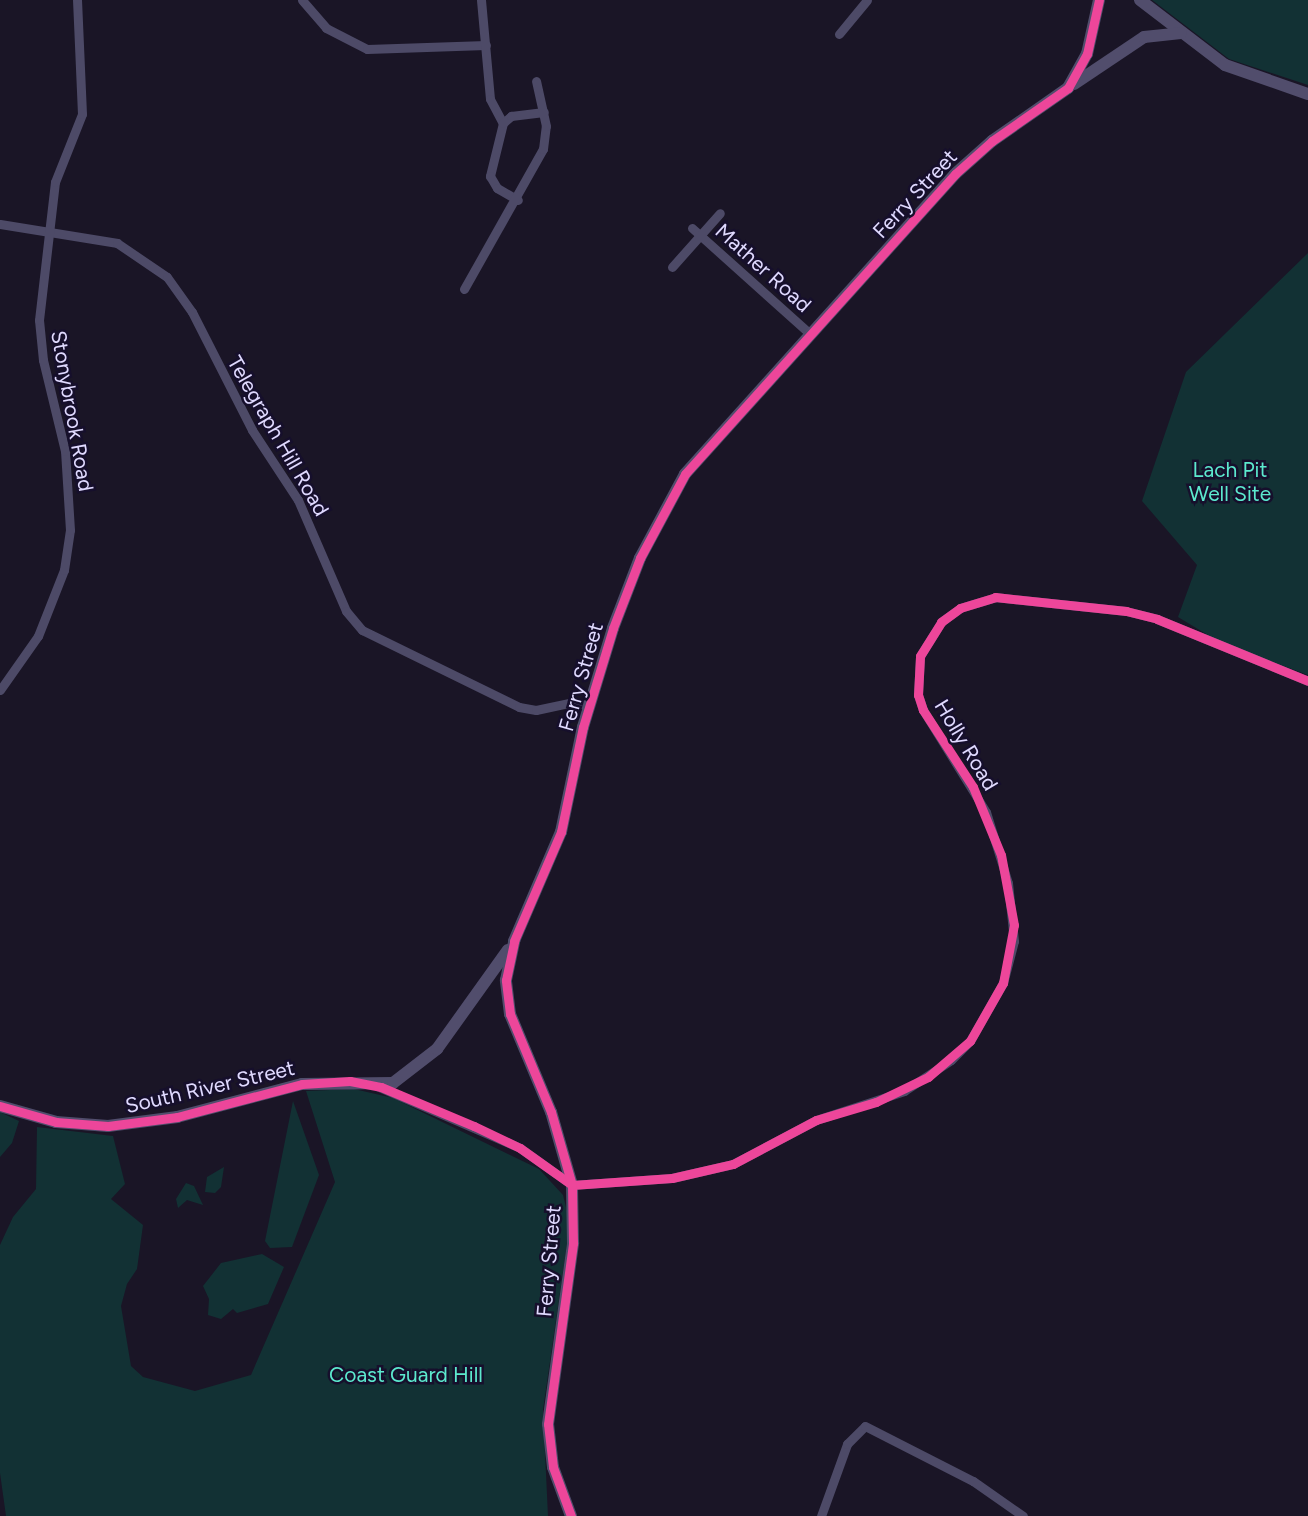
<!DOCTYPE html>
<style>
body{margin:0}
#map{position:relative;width:1308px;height:1516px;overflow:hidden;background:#1a1526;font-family:Figtree,sans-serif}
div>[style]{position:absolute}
.green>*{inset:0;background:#123134}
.street>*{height:9px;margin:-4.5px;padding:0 4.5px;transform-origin:4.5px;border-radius:4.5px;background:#4d4a67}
.secondary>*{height:12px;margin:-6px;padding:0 6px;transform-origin:6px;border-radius:6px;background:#514d6c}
.cycleway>*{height:9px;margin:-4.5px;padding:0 4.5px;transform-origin:4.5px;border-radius:4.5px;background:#ed469a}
span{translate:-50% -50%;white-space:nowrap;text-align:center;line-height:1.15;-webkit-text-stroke:5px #160f2c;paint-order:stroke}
.street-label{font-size:21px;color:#e0daff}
.park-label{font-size:21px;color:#5ce9ce}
</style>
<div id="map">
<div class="green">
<i style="clip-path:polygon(1152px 0,1308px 0,1308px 85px,1229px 59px)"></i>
<i style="clip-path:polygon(1308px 253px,1308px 675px,1221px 643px,1178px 617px,1197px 565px,1142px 501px,1186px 372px)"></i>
<i style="clip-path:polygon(354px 1089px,393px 1098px,539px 1169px,563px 1195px,570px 1223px,543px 1410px,548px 1516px,6px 1516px,0 1473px,0 1245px,13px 1217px,36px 1189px,37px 1127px,113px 1136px,125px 1184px,111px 1199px,143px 1225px,137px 1269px,127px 1284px,121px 1306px,131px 1366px,143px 1377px,195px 1391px,251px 1375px,335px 1182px,306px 1091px)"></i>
<i style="clip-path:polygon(293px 1101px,319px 1175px,292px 1247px,270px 1248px,265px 1241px)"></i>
<i style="clip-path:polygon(0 1112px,19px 1121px,12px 1143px,0 1157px)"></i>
<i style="clip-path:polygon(224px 1167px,221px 1187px,215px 1193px,205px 1192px,207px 1177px)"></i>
<i style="clip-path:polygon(186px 1183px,194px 1186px,203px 1205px,187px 1200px,178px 1208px,176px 1199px)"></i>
<i style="clip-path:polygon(262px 1254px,284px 1267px,268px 1304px,237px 1313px,233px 1309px,221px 1319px,208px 1315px,209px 1299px,203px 1286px,221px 1263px)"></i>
</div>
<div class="street">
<i style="left:302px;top:0;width:37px;rotate:49deg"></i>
<i style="left:326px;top:28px;width:46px;rotate:27.1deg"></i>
<i style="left:367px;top:49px;width:119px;rotate:-1.9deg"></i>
<i style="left:481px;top:0;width:99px;rotate:84.8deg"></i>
<i style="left:490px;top:99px;width:27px;rotate:62deg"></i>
<i style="left:503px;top:123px;width:55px;rotate:103.8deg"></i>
<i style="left:490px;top:176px;width:14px;rotate:60deg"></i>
<i style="left:497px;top:188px;width:24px;rotate:30deg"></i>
<i style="left:839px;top:34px;width:44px;rotate:-50.5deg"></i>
<i style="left:503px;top:123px;width:11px;rotate:-41deg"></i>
<i style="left:511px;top:116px;width:33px;rotate:-7deg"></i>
<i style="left:0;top:224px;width:119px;rotate:9.2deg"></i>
<i style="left:117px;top:243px;width:60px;rotate:34.2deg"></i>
<i style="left:167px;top:277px;width:43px;rotate:54.5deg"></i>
<i style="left:192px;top:312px;width:132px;rotate:63deg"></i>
<i style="left:252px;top:430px;width:84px;rotate:56.7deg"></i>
<i style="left:298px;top:500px;width:121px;rotate:66.6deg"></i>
<i style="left:346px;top:611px;width:25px;rotate:50deg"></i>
<i style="left:362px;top:630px;width:175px;rotate:26.1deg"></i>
<i style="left:519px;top:707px;width:17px;rotate:10deg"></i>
<i style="left:536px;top:710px;width:40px;rotate:-12deg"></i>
<i style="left:575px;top:702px;width:15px;rotate:16deg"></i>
<i style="left:692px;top:228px;width:159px;rotate:41.9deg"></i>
<i style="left:672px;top:267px;width:72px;rotate:-48.4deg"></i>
<i style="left:464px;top:289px;width:161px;rotate:-60.6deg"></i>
<i style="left:543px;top:149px;width:23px;rotate:-83deg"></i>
<i style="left:546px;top:126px;width:46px;rotate:-102.5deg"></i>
<i style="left:0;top:690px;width:66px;rotate:-54.9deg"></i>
<i style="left:38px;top:636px;width:71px;rotate:-68.5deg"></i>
<i style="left:64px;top:570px;width:40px;rotate:-81.5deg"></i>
<i style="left:70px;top:530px;width:79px;rotate:-93.6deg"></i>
<i style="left:65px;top:451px;width:94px;rotate:-103.6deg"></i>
<i style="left:43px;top:360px;width:40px;rotate:-95.7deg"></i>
<i style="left:39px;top:320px;width:139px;rotate:-83.4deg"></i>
<i style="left:55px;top:182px;width:73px;rotate:-68.3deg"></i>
<i style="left:82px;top:114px;width:114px;rotate:-92.5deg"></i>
<i style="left:377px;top:1086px;width:156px;rotate:23.4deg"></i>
<i style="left:520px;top:1148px;width:64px;rotate:35.4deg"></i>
<i style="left:572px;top:1185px;width:100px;rotate:-4deg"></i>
<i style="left:672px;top:1178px;width:63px;rotate:-12.9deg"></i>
<i style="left:733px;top:1164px;width:94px;rotate:-27.9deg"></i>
<i style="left:816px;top:1120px;width:93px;rotate:-18.2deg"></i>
<i style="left:904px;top:1091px;width:56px;rotate:-33.4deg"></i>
<i style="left:951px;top:1060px;width:27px;rotate:-45deg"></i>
<i style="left:970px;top:1041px;width:67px;rotate:-60.4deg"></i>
<i style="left:1003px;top:983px;width:43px;rotate:-75.3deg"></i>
<i style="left:1014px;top:941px;width:58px;rotate:-95.9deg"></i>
<i style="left:1008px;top:883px;width:74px;rotate:-107.2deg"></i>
<i style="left:986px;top:812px;width:120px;rotate:-121.7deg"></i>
<i style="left:923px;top:710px;width:16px;rotate:-108deg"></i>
<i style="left:918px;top:695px;width:39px;rotate:-87deg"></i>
<i style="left:920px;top:656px;width:40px;rotate:-58deg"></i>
<i style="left:941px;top:622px;width:24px;rotate:-36deg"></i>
<i style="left:960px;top:608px;width:37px;rotate:-17deg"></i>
<i style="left:995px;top:597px;width:132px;rotate:6.1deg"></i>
<i style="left:1126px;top:611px;width:32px;rotate:14deg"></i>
<i style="left:1157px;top:619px;width:163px;rotate:22.3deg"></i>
<i style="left:821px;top:1516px;width:77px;rotate:-70.1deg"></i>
<i style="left:847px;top:1444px;width:25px;rotate:-45deg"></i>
<i style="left:865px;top:1426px;width:121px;rotate:27deg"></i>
<i style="left:973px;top:1481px;width:61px;rotate:35deg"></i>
</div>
<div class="secondary">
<i style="left:1140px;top:0;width:107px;rotate:37.4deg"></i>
<i style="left:1225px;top:65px;width:88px;rotate:19.3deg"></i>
<i style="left:1074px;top:84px;width:84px;rotate:-33.9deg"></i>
<i style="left:1144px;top:37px;width:37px;rotate:-6deg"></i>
<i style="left:0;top:1106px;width:58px;rotate:15.9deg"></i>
<i style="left:56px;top:1122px;width:52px;rotate:4.4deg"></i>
<i style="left:108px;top:1126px;width:70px;rotate:-7.4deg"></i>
<i style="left:177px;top:1117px;width:129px;rotate:-14.8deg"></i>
<i style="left:302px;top:1084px;width:91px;rotate:-0.6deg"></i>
<i style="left:393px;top:1083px;width:56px;rotate:-37.7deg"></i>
<i style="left:437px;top:1049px;width:122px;rotate:-54.4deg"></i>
<i style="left:571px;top:1516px;width:52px;rotate:-110.2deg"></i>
<i style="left:553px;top:1467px;width:43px;rotate:-96.6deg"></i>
<i style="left:548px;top:1424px;width:183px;rotate:-82.1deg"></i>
<i style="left:573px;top:1243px;width:58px;rotate:-91deg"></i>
<i style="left:572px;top:1185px;width:76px;rotate:-106deg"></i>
<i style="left:551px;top:1112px;width:106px;rotate:-112.7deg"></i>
<i style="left:510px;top:1014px;width:34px;rotate:-97deg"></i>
<i style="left:506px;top:980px;width:40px;rotate:-78deg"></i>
<i style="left:514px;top:941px;width:119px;rotate:-66.7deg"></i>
<i style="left:561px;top:832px;width:107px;rotate:-78.2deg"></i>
<i style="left:583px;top:727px;width:103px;rotate:-73.1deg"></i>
<i style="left:613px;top:628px;width:75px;rotate:-68.9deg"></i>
<i style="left:640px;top:558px;width:95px;rotate:-61.8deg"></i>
<i style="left:685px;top:474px;width:404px;rotate:-48deg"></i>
<i style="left:955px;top:174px;width:50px;rotate:-41.7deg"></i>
<i style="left:992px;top:141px;width:93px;rotate:-34.9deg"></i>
<i style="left:1068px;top:88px;width:39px;rotate:-61deg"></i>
<i style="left:1087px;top:54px;width:55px;rotate:-77.5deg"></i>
</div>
<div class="cycleway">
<i style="left:0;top:1106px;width:58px;rotate:15.9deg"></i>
<i style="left:56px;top:1122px;width:52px;rotate:4.4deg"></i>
<i style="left:108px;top:1126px;width:70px;rotate:-7.4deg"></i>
<i style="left:177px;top:1117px;width:129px;rotate:-14.8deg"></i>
<i style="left:302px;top:1084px;width:48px;rotate:-3.6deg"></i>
<i style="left:350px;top:1081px;width:32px;rotate:11deg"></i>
<i style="left:381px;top:1087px;width:101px;rotate:22.8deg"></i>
<i style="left:474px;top:1126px;width:51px;rotate:25.6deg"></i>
<i style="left:520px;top:1148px;width:64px;rotate:35.4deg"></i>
<i style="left:572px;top:1185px;width:100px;rotate:-4deg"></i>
<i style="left:672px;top:1178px;width:63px;rotate:-12.9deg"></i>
<i style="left:733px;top:1164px;width:94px;rotate:-27.9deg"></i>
<i style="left:816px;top:1120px;width:63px;rotate:-16.7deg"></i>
<i style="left:876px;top:1102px;width:58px;rotate:-25.7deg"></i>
<i style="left:928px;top:1077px;width:55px;rotate:-40.6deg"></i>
<i style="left:970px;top:1041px;width:67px;rotate:-60.4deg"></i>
<i style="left:1003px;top:983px;width:59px;rotate:-79.3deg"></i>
<i style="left:1014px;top:925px;width:71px;rotate:-100.5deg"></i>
<i style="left:1001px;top:855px;width:74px;rotate:-112.4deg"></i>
<i style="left:973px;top:787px;width:92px;rotate:-123deg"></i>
<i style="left:923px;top:710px;width:16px;rotate:-108deg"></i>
<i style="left:918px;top:695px;width:39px;rotate:-87deg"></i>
<i style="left:920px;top:656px;width:40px;rotate:-58deg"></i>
<i style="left:941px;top:622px;width:24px;rotate:-36deg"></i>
<i style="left:960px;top:608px;width:37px;rotate:-17deg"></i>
<i style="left:995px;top:597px;width:132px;rotate:6.1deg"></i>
<i style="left:1126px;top:611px;width:32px;rotate:14deg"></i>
<i style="left:1157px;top:619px;width:163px;rotate:22.3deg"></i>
<i style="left:571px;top:1516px;width:52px;rotate:-110.2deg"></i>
<i style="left:553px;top:1467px;width:43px;rotate:-96.6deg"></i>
<i style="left:548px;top:1424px;width:183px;rotate:-82.1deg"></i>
<i style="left:573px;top:1243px;width:58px;rotate:-91deg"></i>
<i style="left:572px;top:1185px;width:76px;rotate:-106deg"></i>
<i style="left:551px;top:1112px;width:106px;rotate:-112.7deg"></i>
<i style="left:510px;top:1014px;width:34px;rotate:-97deg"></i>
<i style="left:506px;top:980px;width:40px;rotate:-78deg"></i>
<i style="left:514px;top:941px;width:119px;rotate:-66.7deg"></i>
<i style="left:561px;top:832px;width:107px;rotate:-78.2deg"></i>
<i style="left:583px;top:727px;width:103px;rotate:-73.1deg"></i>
<i style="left:613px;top:628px;width:75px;rotate:-68.9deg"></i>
<i style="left:640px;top:558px;width:95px;rotate:-61.8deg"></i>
<i style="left:685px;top:474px;width:404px;rotate:-48deg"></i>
<i style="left:955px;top:174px;width:50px;rotate:-41.7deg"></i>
<i style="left:992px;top:141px;width:93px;rotate:-34.9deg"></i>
<i style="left:1068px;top:88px;width:39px;rotate:-61deg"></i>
<i style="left:1087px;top:54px;width:55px;rotate:-77.5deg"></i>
</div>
<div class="street-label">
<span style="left:915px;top:194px;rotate:-47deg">Ferry Street</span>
<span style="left:763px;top:268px;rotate:42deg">Mather Road</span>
<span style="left:72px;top:411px;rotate:80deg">Stonybrook Road</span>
<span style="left:278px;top:436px;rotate:60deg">Telegraph Hill Road</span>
<span style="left:581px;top:677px;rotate:-74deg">Ferry Street</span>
<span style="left:966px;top:745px;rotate:59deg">Holly Road</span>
<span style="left:210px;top:1087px;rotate:-13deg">South River Street</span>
<span style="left:549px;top:1261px;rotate:-85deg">Ferry Street</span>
</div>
<div class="park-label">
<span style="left:1230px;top:482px">Lach Pit<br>Well Site</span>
<span style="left:406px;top:1375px">Coast Guard Hill</span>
</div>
</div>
